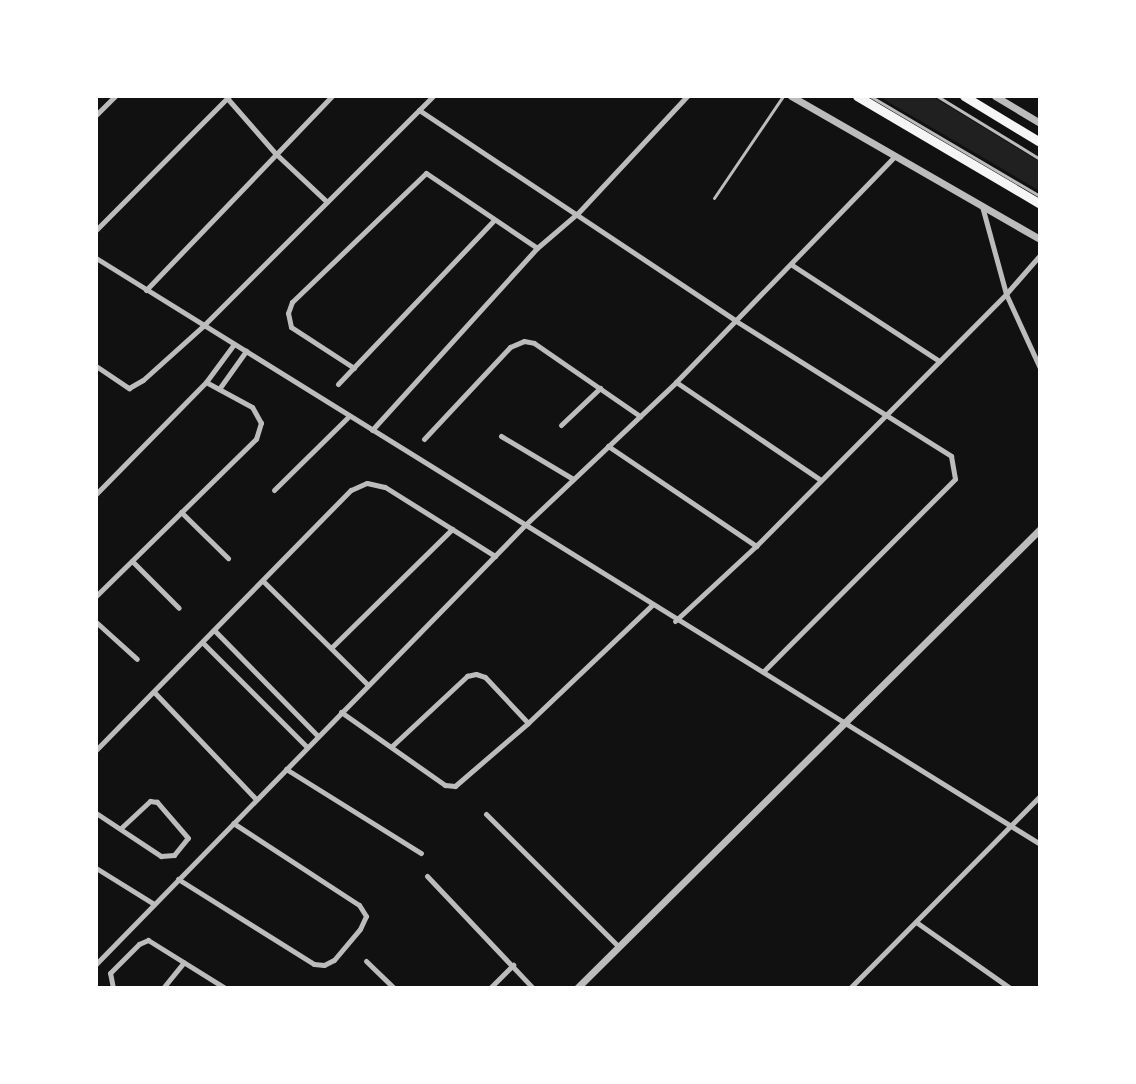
<!DOCTYPE html>
<style>
body{margin:0}
#map{position:relative;width:1136px;height:1084px;overflow:hidden;background:#111;font-family:"Public Sans",sans-serif}
div>[style]{position:absolute}
.green>*{inset:0;background:#202020}
.service>*{height:3px;margin:-1.5px;padding:0 1.5px;transform-origin:1.5px;border-radius:1.5px;background:#bcbcbc}
.minor>*{height:5px;margin:-2.5px;padding:0 2.5px;transform-origin:2.5px;border-radius:2.5px;background:#bcbcbc}
.tertiary>*{height:7px;margin:-3.5px;padding:0 3.5px;transform-origin:3.5px;border-radius:3.5px;background:#bcbcbc}
.trunk>*{height:9px;margin:-4.5px;padding:0 4.5px;transform-origin:4.5px;border-radius:4.5px;background:#f5f5f5}
span{translate:-50% -50%;white-space:nowrap;text-align:center;line-height:1.15;-webkit-text-stroke:5px #fff;paint-order:stroke}
.frame{position:absolute;inset:0;border:98px solid #fff;pointer-events:none}
</style>
<div id="map">
<div class="green">
<i style="clip-path:polygon(878px 96px,932px 96px,1040px 162px,1040px 191px)"></i>
</div>
<div class="service">
<i style="left:870px;top:96px;width:197px;rotate:30.5deg"></i>
<i style="left:937px;top:96px;width:121px;rotate:31.5deg"></i>
<i style="left:714px;top:198px;width:123px;rotate:-55.9deg"></i>
</div>
<div class="minor">
<i style="left:227px;top:98px;width:73px;rotate:48.9deg"></i>
<i style="left:275px;top:153px;width:71px;rotate:43.3deg"></i>
<i style="left:419px;top:110px;width:381px;rotate:33.6deg"></i>
<i style="left:736px;top:321px;width:254px;rotate:32.1deg"></i>
<i style="left:951px;top:456px;width:23px;rotate:80deg"></i>
<i style="left:955px;top:479px;width:272px;rotate:134.9deg"></i>
<i style="left:96px;top:115px;width:27px;rotate:-45deg"></i>
<i style="left:982px;top:206px;width:91px;rotate:74.7deg"></i>
<i style="left:1006px;top:294px;width:81px;rotate:65.3deg"></i>
<i style="left:96px;top:230px;width:189px;rotate:-45.2deg"></i>
<i style="left:96px;top:258px;width:1111px;rotate:31.83deg"></i>
<i style="left:792px;top:265px;width:176px;rotate:33.1deg"></i>
<i style="left:146px;top:290px;width:269px;rotate:-46.2deg"></i>
<i style="left:96px;top:366px;width:40px;rotate:34deg"></i>
<i style="left:129px;top:388px;width:16px;rotate:-30deg"></i>
<i style="left:143px;top:380px;width:81px;rotate:-42deg"></i>
<i style="left:203px;top:326px;width:325px;rotate:-45deg"></i>
<i style="left:354px;top:368px;width:75px;rotate:-146.9deg"></i>
<i style="left:291px;top:327px;width:14px;rotate:-102deg"></i>
<i style="left:288px;top:313px;width:12px;rotate:-70deg"></i>
<i style="left:292px;top:302px;width:186px;rotate:-43.9deg"></i>
<i style="left:426px;top:173px;width:134px;rotate:34deg"></i>
<i style="left:676px;top:382px;width:175px;rotate:34.1deg"></i>
<i style="left:338px;top:384px;width:226px;rotate:-46.4deg"></i>
<i style="left:219px;top:389px;width:47px;rotate:-54.6deg"></i>
<i style="left:561px;top:425px;width:54px;rotate:-43.5deg"></i>
<i style="left:372px;top:430px;width:246px;rotate:-47.8deg"></i>
<i style="left:537px;top:248px;width:54px;rotate:-40.5deg"></i>
<i style="left:578px;top:213px;width:160px;rotate:-47deg"></i>
<i style="left:501px;top:436px;width:84px;rotate:30.8deg"></i>
<i style="left:424px;top:439px;width:126px;rotate:-46.9deg"></i>
<i style="left:510px;top:347px;width:15px;rotate:-23deg"></i>
<i style="left:524px;top:341px;width:10px;rotate:11deg"></i>
<i style="left:534px;top:343px;width:129px;rotate:34.6deg"></i>
<i style="left:608px;top:446px;width:179px;rotate:34deg"></i>
<i style="left:274px;top:490px;width:104px;rotate:-44.6deg"></i>
<i style="left:96px;top:494px;width:157px;rotate:-45.5deg"></i>
<i style="left:206px;top:382px;width:47px;rotate:-53.6deg"></i>
<i style="left:181px;top:512px;width:66px;rotate:44.4deg"></i>
<i style="left:132px;top:561px;width:66px;rotate:45deg"></i>
<i style="left:264px;top:582px;width:146px;rotate:44.7deg"></i>
<i style="left:96px;top:596px;width:224px;rotate:-44.5deg"></i>
<i style="left:256px;top:439px;width:17px;rotate:-73deg"></i>
<i style="left:261px;top:423px;width:18px;rotate:-119deg"></i>
<i style="left:252px;top:407px;width:52px;rotate:-151.5deg"></i>
<i style="left:675px;top:621px;width:110px;rotate:-42.8deg"></i>
<i style="left:756px;top:546px;width:355px;rotate:-45.2deg"></i>
<i style="left:1006px;top:294px;width:52px;rotate:-48.9deg"></i>
<i style="left:96px;top:622px;width:55px;rotate:42.1deg"></i>
<i style="left:215px;top:631px;width:147px;rotate:45.6deg"></i>
<i style="left:203px;top:643px;width:147px;rotate:45deg"></i>
<i style="left:331px;top:648px;width:170px;rotate:-44.5deg"></i>
<i style="left:154px;top:692px;width:148px;rotate:46.4deg"></i>
<i style="left:341px;top:712px;width:127px;rotate:35.1deg"></i>
<i style="left:445px;top:785px;width:10px;rotate:6deg"></i>
<i style="left:455px;top:786px;width:96px;rotate:-40.8deg"></i>
<i style="left:528px;top:723px;width:171px;rotate:-43.6deg"></i>
<i style="left:392px;top:746px;width:103px;rotate:-43deg"></i>
<i style="left:467px;top:676px;width:9px;rotate:-13deg"></i>
<i style="left:476px;top:674px;width:9px;rotate:18deg"></i>
<i style="left:485px;top:677px;width:63px;rotate:46.9deg"></i>
<i style="left:96px;top:750px;width:364px;rotate:-45.6deg"></i>
<i style="left:351px;top:490px;width:17px;rotate:-24deg"></i>
<i style="left:367px;top:483px;width:18px;rotate:13deg"></i>
<i style="left:385px;top:487px;width:130px;rotate:32.1deg"></i>
<i style="left:286px;top:769px;width:159px;rotate:31.9deg"></i>
<i style="left:96px;top:813px;width:78px;rotate:33.5deg"></i>
<i style="left:161px;top:856px;width:13px;rotate:-4deg"></i>
<i style="left:174px;top:855px;width:22px;rotate:-51deg"></i>
<i style="left:188px;top:838px;width:48px;rotate:-130.7deg"></i>
<i style="left:157px;top:802px;width:7px;rotate:-172deg"></i>
<i style="left:150px;top:801px;width:40px;rotate:137deg"></i>
<i style="left:486px;top:814px;width:187px;rotate:45deg"></i>
<i style="left:96px;top:868px;width:68px;rotate:31.8deg"></i>
<i style="left:427px;top:876px;width:154px;rotate:46.6deg"></i>
<i style="left:178px;top:879px;width:160px;rotate:32deg"></i>
<i style="left:314px;top:964px;width:10px;rotate:6deg"></i>
<i style="left:324px;top:965px;width:11px;rotate:-27deg"></i>
<i style="left:334px;top:960px;width:40px;rotate:-50deg"></i>
<i style="left:360px;top:929px;width:14px;rotate:-65deg"></i>
<i style="left:366px;top:916px;width:13px;rotate:-122deg"></i>
<i style="left:359px;top:905px;width:150px;rotate:-146.9deg"></i>
<i style="left:916px;top:922px;width:115px;rotate:35.1deg"></i>
<i style="left:366px;top:961px;width:39px;rotate:44deg"></i>
<i style="left:96px;top:964px;width:614px;rotate:-45.66deg"></i>
<i style="left:525px;top:525px;width:208px;rotate:-43.4deg"></i>
<i style="left:676px;top:382px;width:315px;rotate:-45.9deg"></i>
<i style="left:113px;top:988px;width:15px;rotate:-101deg"></i>
<i style="left:110px;top:973px;width:41px;rotate:-45deg"></i>
<i style="left:139px;top:944px;width:10px;rotate:-24deg"></i>
<i style="left:148px;top:940px;width:91px;rotate:31.9deg"></i>
<i style="left:163px;top:988px;width:33px;rotate:-51deg"></i>
<i style="left:490px;top:988px;width:33px;rotate:-45deg"></i>
<i style="left:850px;top:988px;width:270px;rotate:-45.3deg"></i>
</div>
<div class="tertiary">
<i style="left:791px;top:96px;width:287px;rotate:29.9deg"></i>
<i style="left:995px;top:96px;width:52px;rotate:31deg"></i>
<i style="left:577px;top:988px;width:652px;rotate:-44.75deg"></i>
</div>
<div class="trunk">
<i style="left:857px;top:96px;width:212px;rotate:30.5deg"></i>
<i style="left:964px;top:96px;width:89px;rotate:31.2deg"></i>
</div>
<div class="frame"></div>
</div>
